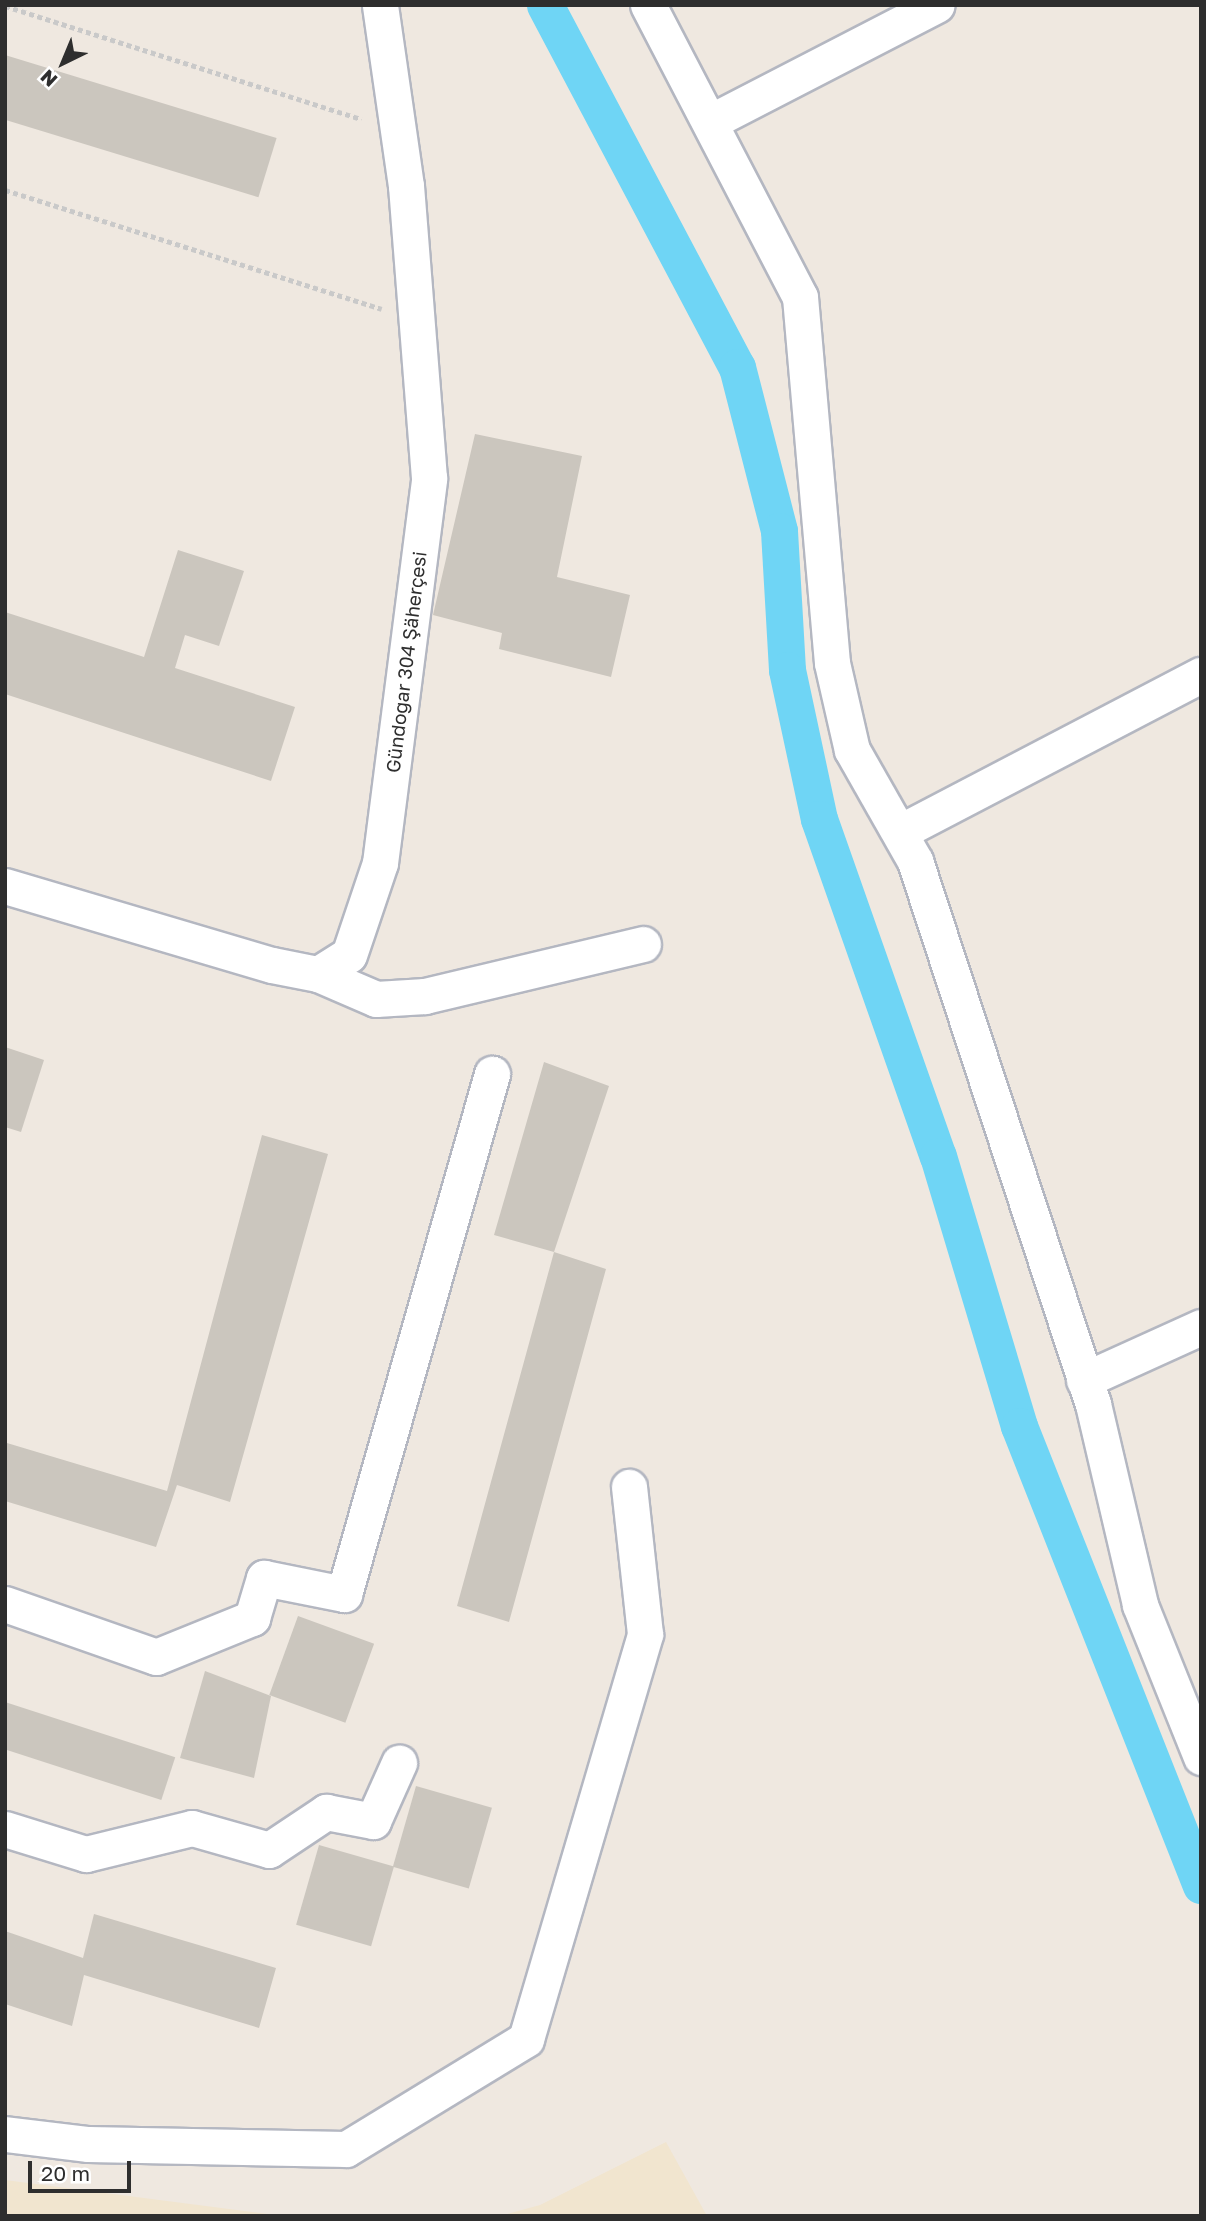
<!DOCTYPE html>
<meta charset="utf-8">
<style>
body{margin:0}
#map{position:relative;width:1206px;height:2221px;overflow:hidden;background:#efe8e0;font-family:"Golos Text",sans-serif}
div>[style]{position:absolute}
.education>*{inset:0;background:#f1e5cf}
.canal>*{height:37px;margin:-18.5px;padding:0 18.5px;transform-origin:18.5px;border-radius:18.5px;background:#6fd5f5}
.building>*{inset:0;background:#cbc6be;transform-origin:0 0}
.path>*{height:4.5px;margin-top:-2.25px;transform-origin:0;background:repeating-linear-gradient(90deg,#c9c9c9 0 5px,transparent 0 8.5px)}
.roads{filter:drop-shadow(2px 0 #b4b7c1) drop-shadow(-2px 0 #b4b7c1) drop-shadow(0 2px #b4b7c1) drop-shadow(0 -2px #b4b7c1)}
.minor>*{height:35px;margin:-17.5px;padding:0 17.5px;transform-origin:17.5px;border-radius:17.5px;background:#fff}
span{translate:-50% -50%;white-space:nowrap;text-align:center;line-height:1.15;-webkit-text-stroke:7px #fff;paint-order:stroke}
.street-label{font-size:19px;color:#2e2e2e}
.frame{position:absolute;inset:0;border:7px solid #2e2e2e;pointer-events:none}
.north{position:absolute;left:28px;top:28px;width:70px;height:70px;-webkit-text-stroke:5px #fff;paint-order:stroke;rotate:223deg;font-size:19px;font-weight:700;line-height:28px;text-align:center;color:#2e2e2e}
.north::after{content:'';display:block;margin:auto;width:24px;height:32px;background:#2e2e2e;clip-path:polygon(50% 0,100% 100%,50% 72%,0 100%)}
.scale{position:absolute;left:28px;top:2161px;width:103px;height:32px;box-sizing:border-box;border:4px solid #2e2e2e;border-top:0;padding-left:9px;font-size:21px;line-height:24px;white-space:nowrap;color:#2e2e2e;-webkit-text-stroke:5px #fff;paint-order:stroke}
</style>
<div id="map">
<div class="education">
<i style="clip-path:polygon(666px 2142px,707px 2216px,500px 2216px,540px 2205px)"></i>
<i style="clip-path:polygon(5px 2180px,283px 2216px,5px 2216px)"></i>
</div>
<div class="canal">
<i style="left:545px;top:5px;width:410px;rotate:62.1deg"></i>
<i style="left:737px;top:367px;width:169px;rotate:75.6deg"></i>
<i style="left:779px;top:531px;width:139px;rotate:86.7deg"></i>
<i style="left:787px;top:670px;width:152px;rotate:77.9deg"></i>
<i style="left:819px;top:819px;width:357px;rotate:70.6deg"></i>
<i style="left:938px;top:1156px;width:282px;rotate:73.3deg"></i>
<i style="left:1019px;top:1426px;width:494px;rotate:68.4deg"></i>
</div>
<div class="building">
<i style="left:5px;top:55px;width:284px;height:62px;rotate:17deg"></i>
<i style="clip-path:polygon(475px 434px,582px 456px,557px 577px,630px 595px,611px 677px,499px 649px,502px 633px,433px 615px)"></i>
<i style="clip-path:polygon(178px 550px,244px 571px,219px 646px,185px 635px,175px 668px,295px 707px,271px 781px,5px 694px,5px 612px,144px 657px)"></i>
<i style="clip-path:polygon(5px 1047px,44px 1060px,21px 1132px,5px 1127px)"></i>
<i style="clip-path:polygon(544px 1062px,609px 1086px,554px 1252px,606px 1269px,509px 1622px,457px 1606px,554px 1252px,494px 1235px)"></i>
<i style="clip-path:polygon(262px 1135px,328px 1154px,230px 1502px,177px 1485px,156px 1547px,5px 1501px,7px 1443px,167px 1491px)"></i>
<i style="left:298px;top:1616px;width:81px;height:84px;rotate:20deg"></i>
<i style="clip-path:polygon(205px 1671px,271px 1696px,254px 1778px,180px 1758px)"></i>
<i style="left:5px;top:1702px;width:179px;height:45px;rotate:18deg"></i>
<i style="left:416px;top:1786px;width:79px;height:84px;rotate:16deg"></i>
<i style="left:319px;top:1845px;width:78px;height:83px;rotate:16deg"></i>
<i style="clip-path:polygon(94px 1914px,276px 1968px,259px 2028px,84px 1975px,72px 2026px,5px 2004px,5px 1931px,83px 1958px)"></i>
</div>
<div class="path">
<i style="left:5px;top:6px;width:374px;rotate:17.6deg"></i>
<i style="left:5px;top:190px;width:395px;rotate:17.5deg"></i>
</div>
<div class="roads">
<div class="minor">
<i style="left:648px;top:5px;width:329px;rotate:62.5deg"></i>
<i style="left:800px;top:297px;width:367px;rotate:85deg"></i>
<i style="left:832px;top:663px;width:89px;rotate:77.1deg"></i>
<i style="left:852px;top:750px;width:128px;rotate:60.4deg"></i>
<i style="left:915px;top:861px;width:571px;rotate:71.85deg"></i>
<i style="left:1093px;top:1404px;width:206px;rotate:76.8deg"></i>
<i style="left:1140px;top:1605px;width:164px;rotate:68.1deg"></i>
<i style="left:710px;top:122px;width:255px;rotate:-27.3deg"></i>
<i style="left:902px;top:831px;width:337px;rotate:-27.6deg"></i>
<i style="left:5px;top:886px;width:278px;rotate:16.5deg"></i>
<i style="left:272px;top:965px;width:47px;rotate:11.1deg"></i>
<i style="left:318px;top:974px;width:36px;rotate:-32deg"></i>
<i style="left:349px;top:955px;width:97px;rotate:-71.4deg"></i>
<i style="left:380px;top:863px;width:388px;rotate:-82.7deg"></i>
<i style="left:429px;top:478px;width:293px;rotate:-94.5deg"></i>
<i style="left:406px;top:186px;width:183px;rotate:-98.2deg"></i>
<i style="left:318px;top:974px;width:63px;rotate:23.3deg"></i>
<i style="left:376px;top:999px;width:49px;rotate:-3.5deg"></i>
<i style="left:425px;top:996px;width:224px;rotate:-13.4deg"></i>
<i style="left:1084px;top:1380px;width:128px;rotate:-24.4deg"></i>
<i style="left:5px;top:1604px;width:160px;rotate:19.3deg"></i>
<i style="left:156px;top:1657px;width:104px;rotate:-22.1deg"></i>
<i style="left:252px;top:1618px;width:42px;rotate:-73.3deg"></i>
<i style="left:264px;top:1578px;width:82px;rotate:11.3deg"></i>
<i style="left:344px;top:1594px;width:541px;rotate:-74.11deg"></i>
<i style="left:5px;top:1829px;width:85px;rotate:17.2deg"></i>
<i style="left:86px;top:1854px;width:109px;rotate:-13.8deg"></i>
<i style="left:192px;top:1828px;width:80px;rotate:15.9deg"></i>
<i style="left:269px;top:1850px;width:69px;rotate:-33.7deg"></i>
<i style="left:326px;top:1812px;width:48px;rotate:10.8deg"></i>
<i style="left:373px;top:1821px;width:64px;rotate:-65.9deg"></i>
<i style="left:5px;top:2134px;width:84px;rotate:6.9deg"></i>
<i style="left:88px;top:2144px;width:258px;rotate:1.1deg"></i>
<i style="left:346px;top:2149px;width:211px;rotate:-31.4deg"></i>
<i style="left:526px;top:2039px;width:422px;rotate:-73.6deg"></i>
<i style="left:645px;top:1634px;width:148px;rotate:-96.2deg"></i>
</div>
</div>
<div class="street-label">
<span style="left:406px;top:662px;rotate:-83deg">Gündogar 304 Şäherçesi</span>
</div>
<div class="frame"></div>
<div class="north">N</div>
<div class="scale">20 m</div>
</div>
